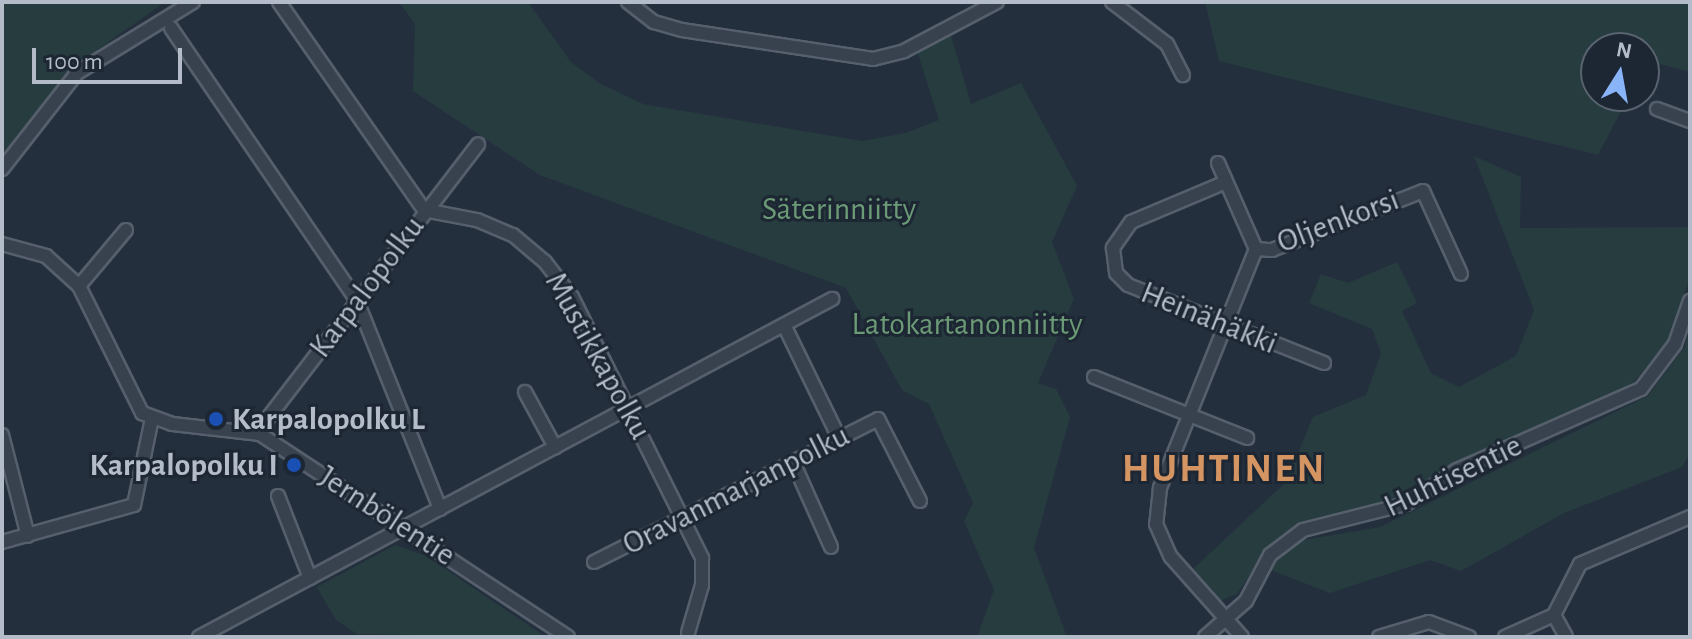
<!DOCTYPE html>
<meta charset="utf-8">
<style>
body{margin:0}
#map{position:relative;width:1692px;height:639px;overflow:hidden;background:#242f3e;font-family:"Alegreya Sans",sans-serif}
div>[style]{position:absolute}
.green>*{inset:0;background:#263c3f}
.roads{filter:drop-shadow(2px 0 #565f6c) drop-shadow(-2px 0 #565f6c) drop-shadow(0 2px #565f6c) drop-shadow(0 -2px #565f6c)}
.minor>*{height:12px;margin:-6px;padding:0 6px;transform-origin:6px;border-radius:6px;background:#38414e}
.dots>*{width:22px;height:22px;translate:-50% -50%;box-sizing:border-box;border:4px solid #1d2633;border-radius:50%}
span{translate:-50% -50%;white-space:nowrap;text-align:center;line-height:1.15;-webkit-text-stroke:6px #1d2633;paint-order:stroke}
.park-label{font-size:32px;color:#6b9a76}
.street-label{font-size:32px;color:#b4bcc9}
.poi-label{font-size:32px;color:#b4bcc9;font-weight:700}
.left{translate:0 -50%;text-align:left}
.right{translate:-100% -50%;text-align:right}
.district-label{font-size:40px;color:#d59563;font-weight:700;letter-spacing:2px}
.frame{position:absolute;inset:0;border:4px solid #b4bcc9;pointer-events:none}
.north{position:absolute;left:1580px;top:32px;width:80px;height:80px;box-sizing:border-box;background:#1d2633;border:2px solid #59626f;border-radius:50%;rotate:11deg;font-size:22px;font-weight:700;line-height:32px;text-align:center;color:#b4bcc9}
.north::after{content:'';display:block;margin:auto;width:28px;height:36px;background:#8ab4f8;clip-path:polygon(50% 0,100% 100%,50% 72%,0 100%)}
.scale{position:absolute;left:32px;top:48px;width:150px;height:36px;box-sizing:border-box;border:4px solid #b4bcc9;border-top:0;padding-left:10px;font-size:24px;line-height:28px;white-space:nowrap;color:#b4bcc9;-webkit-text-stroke:6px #1d2633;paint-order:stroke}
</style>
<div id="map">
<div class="green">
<i style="clip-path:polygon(2px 2px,165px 2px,68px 71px,2px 157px)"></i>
<i style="clip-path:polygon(399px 2px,528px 2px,571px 62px,599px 83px,643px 104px,862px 141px,906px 133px,939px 120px,917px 51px,950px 32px,971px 104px,1021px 83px,1077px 186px,1052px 242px,1074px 299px,1038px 383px,1056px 389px,1070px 417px,1034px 548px,1067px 637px,977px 637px,994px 590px,964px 521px,973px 503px,929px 404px,902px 390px,846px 288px,540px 175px,413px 91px,415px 24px)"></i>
<i style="clip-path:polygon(1205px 2px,1690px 2px,1690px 72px,1648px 61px,1644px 67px,1644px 48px,1596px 48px,1596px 96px,1629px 96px,1598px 155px,1219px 61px)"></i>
<i style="clip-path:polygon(1474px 156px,1521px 177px,1520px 228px,1690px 227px,1690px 277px,1669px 339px,1634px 382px,1601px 400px,1462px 462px,1376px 507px,1304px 524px,1265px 553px,1237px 594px,1220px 601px,1191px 571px,1286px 482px,1313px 417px,1366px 395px,1381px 353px,1372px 329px,1309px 303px,1321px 274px,1348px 283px,1397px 262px,1417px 303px,1402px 311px,1431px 373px,1459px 387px,1516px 356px,1534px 310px)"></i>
<i style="clip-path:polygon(1690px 328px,1690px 453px,1682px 467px,1564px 513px,1461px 571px,1430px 560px,1330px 593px,1270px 570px,1279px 557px,1304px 540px,1380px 527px,1648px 396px,1684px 348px)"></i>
<i style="clip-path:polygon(395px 545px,426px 556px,546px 637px,357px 634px,336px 620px,317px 587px)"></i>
</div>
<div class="roads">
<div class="minor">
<i style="left:279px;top:2px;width:254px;rotate:55.1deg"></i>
<i style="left:424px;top:210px;width:54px;rotate:10.7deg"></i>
<i style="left:477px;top:220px;width:39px;rotate:23deg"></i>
<i style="left:513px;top:235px;width:42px;rotate:40.2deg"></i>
<i style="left:545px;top:262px;width:44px;rotate:52.4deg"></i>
<i style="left:572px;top:297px;width:292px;rotate:63.5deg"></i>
<i style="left:702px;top:558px;width:27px;rotate:90deg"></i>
<i style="left:702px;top:585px;width:50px;rotate:106.3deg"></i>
<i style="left:628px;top:2px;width:33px;rotate:38deg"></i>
<i style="left:654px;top:22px;width:29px;rotate:16deg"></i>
<i style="left:682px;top:30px;width:193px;rotate:8.6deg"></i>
<i style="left:873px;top:59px;width:32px;rotate:-14deg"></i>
<i style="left:904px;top:51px;width:105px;rotate:-27.8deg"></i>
<i style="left:1112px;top:2px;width:69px;rotate:37.4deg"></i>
<i style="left:1167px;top:44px;width:35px;rotate:63deg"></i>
<i style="left:171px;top:28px;width:330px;rotate:55.7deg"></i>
<i style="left:357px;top:301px;width:224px;rotate:68.2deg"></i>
<i style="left:1657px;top:109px;width:35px;rotate:20deg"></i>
<i style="left:1218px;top:163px;width:94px;rotate:66.2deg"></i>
<i style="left:1256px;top:249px;width:258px;rotate:111.9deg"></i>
<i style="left:1160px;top:488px;width:36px;rotate:96deg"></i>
<i style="left:1156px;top:524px;width:36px;rotate:66deg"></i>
<i style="left:1171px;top:557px;width:107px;rotate:48.4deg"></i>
<i style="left:2px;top:169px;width:122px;rotate:-52deg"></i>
<i style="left:77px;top:73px;width:136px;rotate:-31.5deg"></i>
<i style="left:1226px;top:182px;width:103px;rotate:157.2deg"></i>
<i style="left:1131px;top:222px;width:32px;rotate:125deg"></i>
<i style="left:1113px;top:248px;width:25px;rotate:83deg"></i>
<i style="left:1116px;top:273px;width:17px;rotate:45deg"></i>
<i style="left:1128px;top:285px;width:211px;rotate:21.7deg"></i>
<i style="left:2px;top:244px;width:46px;rotate:15.3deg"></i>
<i style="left:46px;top:256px;width:45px;rotate:42.3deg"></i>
<i style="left:79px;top:286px;width:142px;rotate:63.6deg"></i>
<i style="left:142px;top:413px;width:32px;rotate:20deg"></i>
<i style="left:172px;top:424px;width:89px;rotate:6.5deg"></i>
<i style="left:260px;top:434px;width:369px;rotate:33.4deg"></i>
<i style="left:1256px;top:249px;width:16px;rotate:4deg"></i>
<i style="left:1272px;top:250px;width:162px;rotate:-21.3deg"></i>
<i style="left:1423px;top:191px;width:91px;rotate:65.4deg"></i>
<i style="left:79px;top:286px;width:73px;rotate:-50deg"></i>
<i style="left:784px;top:325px;width:126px;rotate:64deg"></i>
<i style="left:1094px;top:377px;width:165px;rotate:21.7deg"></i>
<i style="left:525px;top:392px;width:63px;rotate:61.4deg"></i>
<i style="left:260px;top:434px;width:18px;rotate:-63deg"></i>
<i style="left:268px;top:418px;width:345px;rotate:-52.5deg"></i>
<i style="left:2px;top:435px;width:104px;rotate:75.6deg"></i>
<i style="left:793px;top:462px;width:93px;rotate:65.9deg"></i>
<i style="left:278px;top:496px;width:88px;rotate:68.7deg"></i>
<i style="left:2px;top:542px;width:137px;rotate:-15.7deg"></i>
<i style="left:134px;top:505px;width:89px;rotate:-78.3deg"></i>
<i style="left:594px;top:562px;width:318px;rotate:-26.7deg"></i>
<i style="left:878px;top:419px;width:92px;rotate:62.9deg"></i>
<i style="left:1554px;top:615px;width:25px;rotate:61deg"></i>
<i style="left:199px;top:637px;width:718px;rotate:-28.1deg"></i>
<i style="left:1205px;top:637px;width:55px;rotate:-41.3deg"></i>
<i style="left:1246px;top:601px;width:52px;rotate:-62.4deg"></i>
<i style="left:1270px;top:555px;width:41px;rotate:-37.1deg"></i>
<i style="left:1303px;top:530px;width:106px;rotate:-14.2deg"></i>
<i style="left:1406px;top:504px;width:61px;rotate:-33.7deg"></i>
<i style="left:1457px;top:470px;width:201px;rotate:-23.8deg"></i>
<i style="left:1641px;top:389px;width:56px;rotate:-52.9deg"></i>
<i style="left:1675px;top:344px;width:46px;rotate:-70.8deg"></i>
<i style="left:1379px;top:637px;width:52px;rotate:-16.7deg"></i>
<i style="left:1429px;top:622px;width:43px;rotate:20.6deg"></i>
<i style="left:1505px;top:637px;width:54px;rotate:-24.2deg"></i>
<i style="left:1554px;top:615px;width:57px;rotate:-63deg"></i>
<i style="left:1580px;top:564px;width:120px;rotate:-23.1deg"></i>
</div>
</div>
<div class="dots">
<i style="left:216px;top:419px;background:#1a4fb4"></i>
<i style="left:294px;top:465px;background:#1a4fb4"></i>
</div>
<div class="park-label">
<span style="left:839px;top:209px">Säterinniitty</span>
<span style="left:967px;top:324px">Latokartanonniitty</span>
</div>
<div class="street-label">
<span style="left:1338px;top:221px;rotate:-21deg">Oljenkorsi</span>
<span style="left:367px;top:287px;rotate:-53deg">Karpalopolku</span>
<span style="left:1209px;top:318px;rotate:22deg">Heinähäkki</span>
<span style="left:598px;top:356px;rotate:61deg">Mustikkapolku</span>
<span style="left:1453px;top:476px;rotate:-26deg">Huhtisentie</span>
<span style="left:736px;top:490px;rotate:-27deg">Oravanmarjanpolku</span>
<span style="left:387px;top:516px;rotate:33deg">Jernbölentie</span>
</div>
<div class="poi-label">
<span class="left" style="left:232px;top:419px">Karpalopolku L</span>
<span class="right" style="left:278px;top:465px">Karpalopolku I</span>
</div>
<div class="district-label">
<span style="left:1224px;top:469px">HUHTINEN</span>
</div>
<div class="frame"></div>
<div class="north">N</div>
<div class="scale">100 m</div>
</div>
